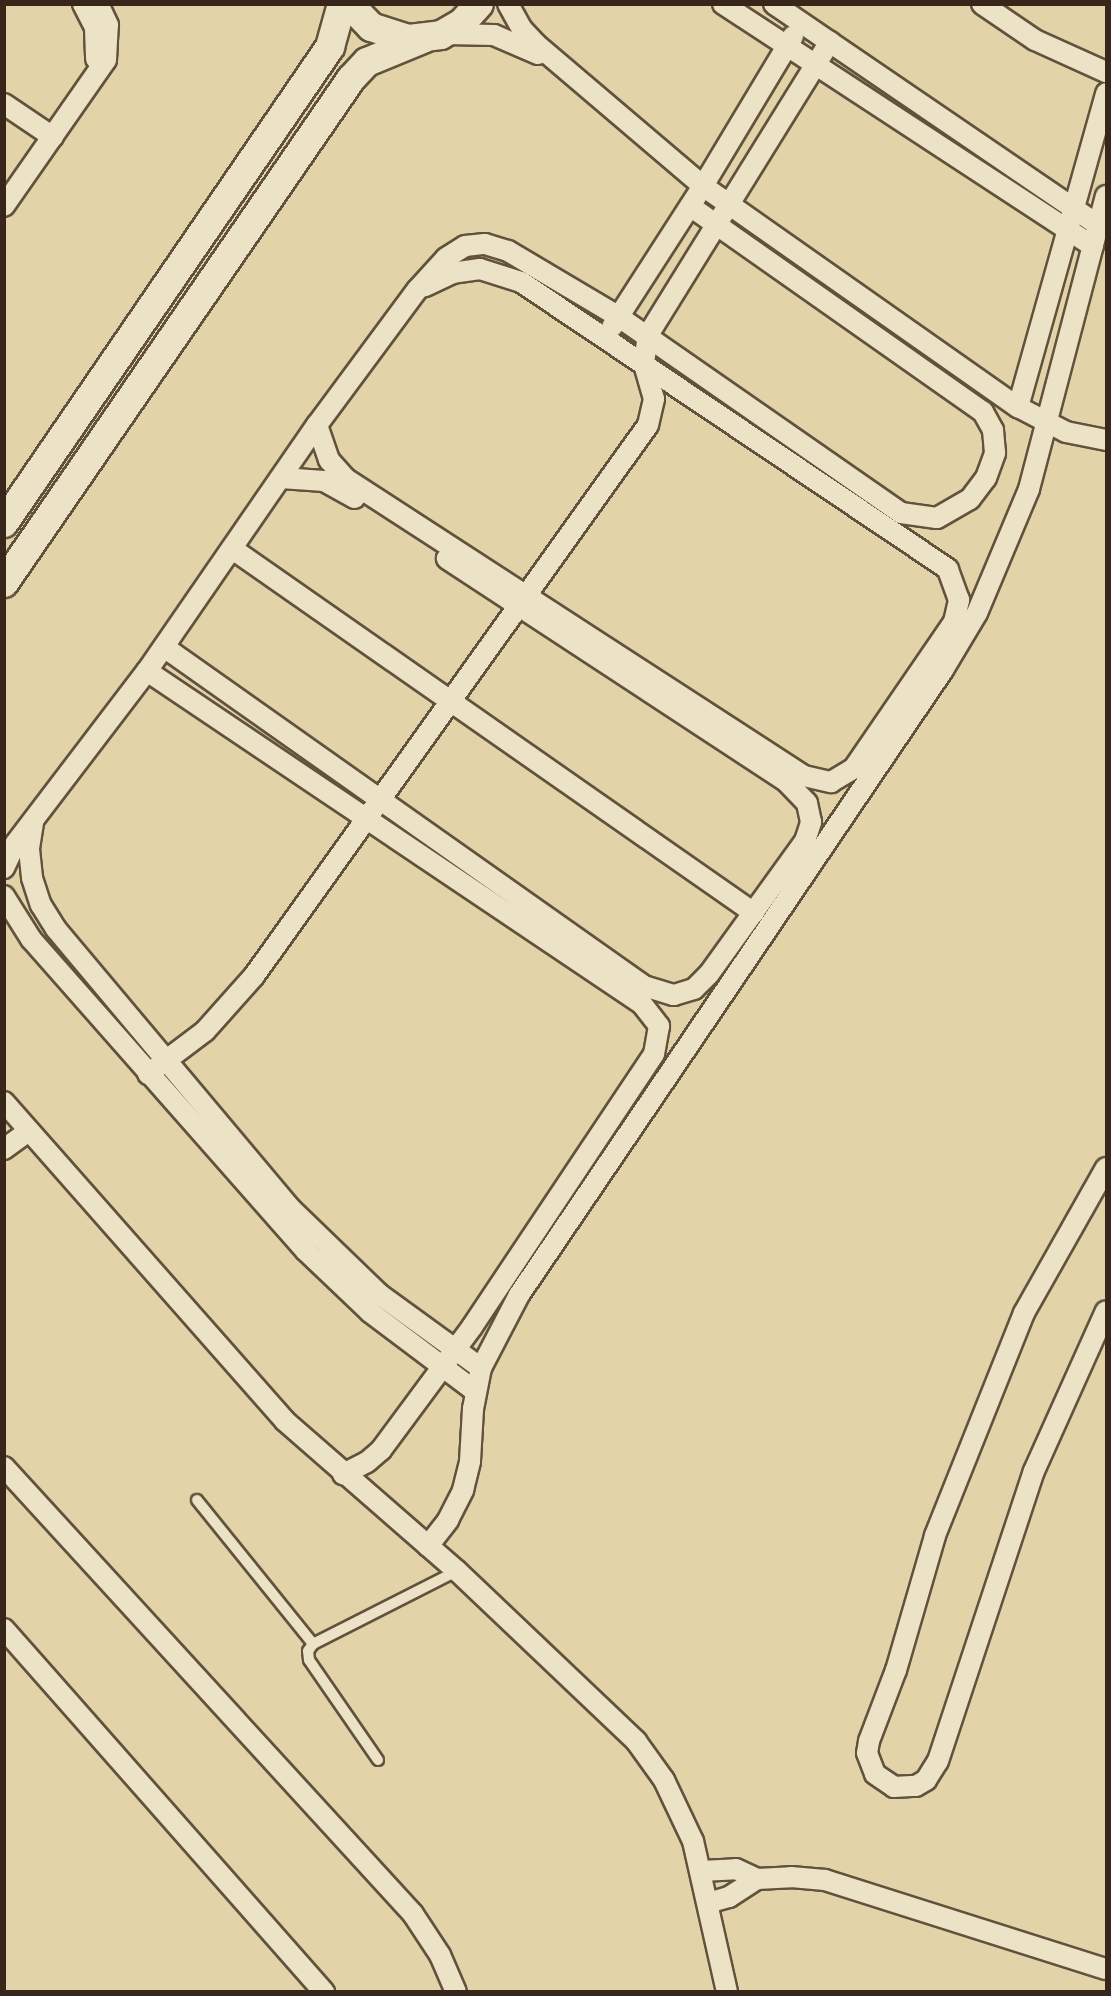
<!DOCTYPE html>
<style>
body{margin:0}
#map{position:relative;width:1111px;height:1996px;overflow:hidden;background:#e2d4a8;font-family:"Sorts Mill Goudy",serif}
div>[style]{position:absolute}
.roads{filter:drop-shadow(2px 0 #62523d) drop-shadow(-2px 0 #62523d) drop-shadow(0 2px #62523d) drop-shadow(0 -2px #62523d)}
.lane>*{height:10px;margin:-5px;padding:0 5px;transform-origin:5px;border-radius:5px;background:#ece3c6}
.street>*{height:20px;margin:-10px;padding:0 10px;transform-origin:10px;border-radius:10px;background:#ece3c6}
.secondary>*{height:28px;margin:-14px;padding:0 14px;transform-origin:14px;border-radius:14px;background:#ece3c6}
span{translate:-50% -50%;white-space:nowrap;text-align:center;line-height:1.15;-webkit-text-stroke:5px #ece3c6;paint-order:stroke}
.frame{position:absolute;inset:0;border:6px solid #372619;pointer-events:none}
</style>
<div id="map">
<div class="roads">
<div class="lane">
<i style="left:197px;top:1500px;width:185px;rotate:51.1deg"></i>
<i style="left:378px;top:1760px;width:121px;rotate:-124.6deg"></i>
<i style="left:309px;top:1660px;width:9px;rotate:-96deg"></i>
<i style="left:308px;top:1651px;width:9px;rotate:-54deg"></i>
<i style="left:313px;top:1644px;width:161px;rotate:-26.9deg"></i>
</div>
<div class="street">
<i style="left:83px;top:4px;width:27px;rotate:63deg"></i>
<i style="left:95px;top:28px;width:31px;rotate:88deg"></i>
<i style="left:508px;top:4px;width:29px;rotate:61deg"></i>
<i style="left:522px;top:29px;width:21px;rotate:47deg"></i>
<i style="left:536px;top:44px;width:219px;rotate:40.4deg"></i>
<i style="left:703px;top:186px;width:385px;rotate:35.1deg"></i>
<i style="left:1018px;top:407px;width:54px;rotate:27.5deg"></i>
<i style="left:1066px;top:432px;width:41px;rotate:11.3deg"></i>
<i style="left:723px;top:4px;width:442px;rotate:33.2deg"></i>
<i style="left:774px;top:4px;width:394px;rotate:34.3deg"></i>
<i style="left:982px;top:4px;width:64px;rotate:34.2deg"></i>
<i style="left:1035px;top:40px;width:78px;rotate:24.3deg"></i>
<i style="left:446px;top:34px;width:48px;rotate:1.2deg"></i>
<i style="left:494px;top:35px;width:48px;rotate:23.4deg"></i>
<i style="left:4px;top:104px;width:59px;rotate:34deg"></i>
<i style="left:4px;top:206px;width:178px;rotate:-55.1deg"></i>
<i style="left:106px;top:60px;width:35px;rotate:-87deg"></i>
<i style="left:108px;top:25px;width:23px;rotate:-115deg"></i>
<i style="left:612px;top:327px;width:168px;rotate:-57.2deg"></i>
<i style="left:703px;top:186px;width:175px;rotate:-59deg"></i>
<i style="left:1018px;top:407px;width:326px;rotate:-74.3deg"></i>
<i style="left:317px;top:425px;width:37px;rotate:71deg"></i>
<i style="left:329px;top:460px;width:25px;rotate:48deg"></i>
<i style="left:346px;top:479px;width:546px;rotate:32.96deg"></i>
<i style="left:804px;top:776px;width:28px;rotate:13deg"></i>
<i style="left:831px;top:782px;width:27px;rotate:-31deg"></i>
<i style="left:854px;top:768px;width:177px;rotate:-55.6deg"></i>
<i style="left:954px;top:622px;width:23px;rotate:-77deg"></i>
<i style="left:959px;top:600px;width:33px;rotate:-110deg"></i>
<i style="left:948px;top:569px;width:514px;rotate:-146.09deg"></i>
<i style="left:521px;top:282px;width:43px;rotate:-162.4deg"></i>
<i style="left:480px;top:269px;width:27px;rotate:172deg"></i>
<i style="left:453px;top:273px;width:31px;rotate:155deg"></i>
<i style="left:281px;top:478px;width:43px;rotate:4deg"></i>
<i style="left:324px;top:481px;width:35px;rotate:29deg"></i>
<i style="left:234px;top:550px;width:634px;rotate:34.92deg"></i>
<i style="left:164px;top:647px;width:588px;rotate:35.23deg"></i>
<i style="left:644px;top:986px;width:31px;rotate:17deg"></i>
<i style="left:674px;top:995px;width:21px;rotate:-17deg"></i>
<i style="left:694px;top:989px;width:21px;rotate:-45deg"></i>
<i style="left:709px;top:974px;width:164px;rotate:-54.2deg"></i>
<i style="left:805px;top:841px;width:20px;rotate:-72deg"></i>
<i style="left:811px;top:822px;width:19px;rotate:-102deg"></i>
<i style="left:807px;top:803px;width:29px;rotate:-134deg"></i>
<i style="left:787px;top:782px;width:407px;rotate:-146.7deg"></i>
<i style="left:147px;top:671px;width:597px;rotate:33.93deg"></i>
<i style="left:642px;top:1004px;width:28px;rotate:52deg"></i>
<i style="left:659px;top:1026px;width:28px;rotate:100deg"></i>
<i style="left:654px;top:1054px;width:328px;rotate:123.7deg"></i>
<i style="left:472px;top:1327px;width:153px;rotate:126.5deg"></i>
<i style="left:381px;top:1450px;width:18px;rotate:139deg"></i>
<i style="left:367px;top:1462px;width:27px;rotate:153deg"></i>
<i style="left:33px;top:823px;width:26px;rotate:99deg"></i>
<i style="left:29px;top:849px;width:29px;rotate:84deg"></i>
<i style="left:32px;top:878px;width:28px;rotate:72deg"></i>
<i style="left:41px;top:905px;width:28px;rotate:58deg"></i>
<i style="left:56px;top:929px;width:363px;rotate:50deg"></i>
<i style="left:289px;top:1207px;width:125px;rotate:44deg"></i>
<i style="left:379px;top:1294px;width:126px;rotate:36deg"></i>
<i style="left:4px;top:868px;width:26px;rotate:-65deg"></i>
<i style="left:15px;top:844px;width:218px;rotate:-52.7deg"></i>
<i style="left:147px;top:671px;width:299px;rotate:-55.4deg"></i>
<i style="left:317px;top:425px;width:168px;rotate:-53.5deg"></i>
<i style="left:417px;top:290px;width:43px;rotate:-47.8deg"></i>
<i style="left:446px;top:258px;width:22px;rotate:-32deg"></i>
<i style="left:465px;top:246px;width:20px;rotate:-6deg"></i>
<i style="left:485px;top:244px;width:24px;rotate:17deg"></i>
<i style="left:508px;top:251px;width:129px;rotate:30.7deg"></i>
<i style="left:619px;top:317px;width:343px;rotate:34.8deg"></i>
<i style="left:901px;top:513px;width:36px;rotate:8deg"></i>
<i style="left:937px;top:518px;width:38px;rotate:-30deg"></i>
<i style="left:970px;top:499px;width:26px;rotate:-53deg"></i>
<i style="left:986px;top:478px;width:27px;rotate:-70deg"></i>
<i style="left:995px;top:453px;width:23px;rotate:-95deg"></i>
<i style="left:993px;top:430px;width:21px;rotate:-119deg"></i>
<i style="left:983px;top:412px;width:358px;rotate:-144.9deg"></i>
<i style="left:4px;top:896px;width:51px;rotate:57.9deg"></i>
<i style="left:31px;top:939px;width:416px;rotate:48.6deg"></i>
<i style="left:306px;top:1251px;width:88px;rotate:43.6deg"></i>
<i style="left:370px;top:1312px;width:131px;rotate:37deg"></i>
<i style="left:148px;top:1074px;width:71px;rotate:-37deg"></i>
<i style="left:205px;top:1031px;width:74px;rotate:-48.3deg"></i>
<i style="left:254px;top:976px;width:677px;rotate:-54.43deg"></i>
<i style="left:648px;top:425px;width:27px;rotate:-77deg"></i>
<i style="left:654px;top:399px;width:37px;rotate:-106deg"></i>
<i style="left:644px;top:363px;width:28px;rotate:-82deg"></i>
<i style="left:648px;top:335px;width:345px;rotate:-58.2deg"></i>
<i style="left:4px;top:1102px;width:425px;rotate:48.6deg"></i>
<i style="left:285px;top:1421px;width:228px;rotate:41.1deg"></i>
<i style="left:457px;top:1571px;width:247px;rotate:43.5deg"></i>
<i style="left:636px;top:1741px;width:48px;rotate:54.3deg"></i>
<i style="left:664px;top:1780px;width:68px;rotate:64.6deg"></i>
<i style="left:693px;top:1841px;width:155px;rotate:77.3deg"></i>
<i style="left:4px;top:1149px;width:31px;rotate:-36deg"></i>
<i style="left:1106px;top:1168px;width:167px;rotate:119.5deg"></i>
<i style="left:1024px;top:1313px;width:240px;rotate:111.8deg"></i>
<i style="left:935px;top:1536px;width:140px;rotate:106.2deg"></i>
<i style="left:896px;top:1670px;width:76px;rotate:110.8deg"></i>
<i style="left:869px;top:1741px;width:12px;rotate:99deg"></i>
<i style="left:867px;top:1753px;width:22px;rotate:69deg"></i>
<i style="left:875px;top:1774px;width:23px;rotate:34deg"></i>
<i style="left:894px;top:1787px;width:22px;rotate:-3deg"></i>
<i style="left:916px;top:1786px;width:12px;rotate:-31deg"></i>
<i style="left:926px;top:1780px;width:22px;rotate:-58deg"></i>
<i style="left:938px;top:1761px;width:305px;rotate:-71.7deg"></i>
<i style="left:1034px;top:1471px;width:175px;rotate:-65.8deg"></i>
<i style="left:4px;top:1467px;width:606px;rotate:47.54deg"></i>
<i style="left:413px;top:1914px;width:49px;rotate:56.6deg"></i>
<i style="left:440px;top:1955px;width:40px;rotate:66.6deg"></i>
<i style="left:428px;top:1546px;width:33px;rotate:-52deg"></i>
<i style="left:448px;top:1520px;width:34px;rotate:-63deg"></i>
<i style="left:463px;top:1490px;width:30px;rotate:-76deg"></i>
<i style="left:470px;top:1461px;width:52px;rotate:-86.7deg"></i>
<i style="left:473px;top:1409px;width:42px;rotate:-79deg"></i>
<i style="left:481px;top:1368px;width:82px;rotate:-62.5deg"></i>
<i style="left:519px;top:1295px;width:755px;rotate:-55.85deg"></i>
<i style="left:943px;top:670px;width:66px;rotate:-59.2deg"></i>
<i style="left:977px;top:613px;width:134px;rotate:-67.2deg"></i>
<i style="left:1029px;top:489px;width:303px;rotate:-75.3deg"></i>
<i style="left:4px;top:1629px;width:484px;rotate:48.6deg"></i>
<i style="left:701px;top:1871px;width:35px;rotate:-3deg"></i>
<i style="left:736px;top:1869px;width:23px;rotate:25deg"></i>
<i style="left:708px;top:1903px;width:22px;rotate:-16deg"></i>
<i style="left:729px;top:1897px;width:33px;rotate:-33deg"></i>
<i style="left:757px;top:1879px;width:34px;rotate:-3deg"></i>
<i style="left:791px;top:1877px;width:34px;rotate:5deg"></i>
<i style="left:825px;top:1880px;width:295px;rotate:17.6deg"></i>
</div>
<div class="secondary">
<i style="left:349px;top:4px;width:32px;rotate:46deg"></i>
<i style="left:371px;top:27px;width:40px;rotate:18deg"></i>
<i style="left:409px;top:39px;width:32px;rotate:-7deg"></i>
<i style="left:441px;top:35px;width:24px;rotate:-30deg"></i>
<i style="left:462px;top:23px;width:25px;rotate:-48deg"></i>
<i style="left:4px;top:523px;width:577px;rotate:-55.59deg"></i>
<i style="left:330px;top:47px;width:45px;rotate:-74.4deg"></i>
<i style="left:4px;top:583px;width:612px;rotate:-55.45deg"></i>
<i style="left:351px;top:79px;width:23px;rotate:-47deg"></i>
<i style="left:367px;top:62px;width:61px;rotate:-22.3deg"></i>
</div>
</div>
<div class="frame"></div>
</div>
